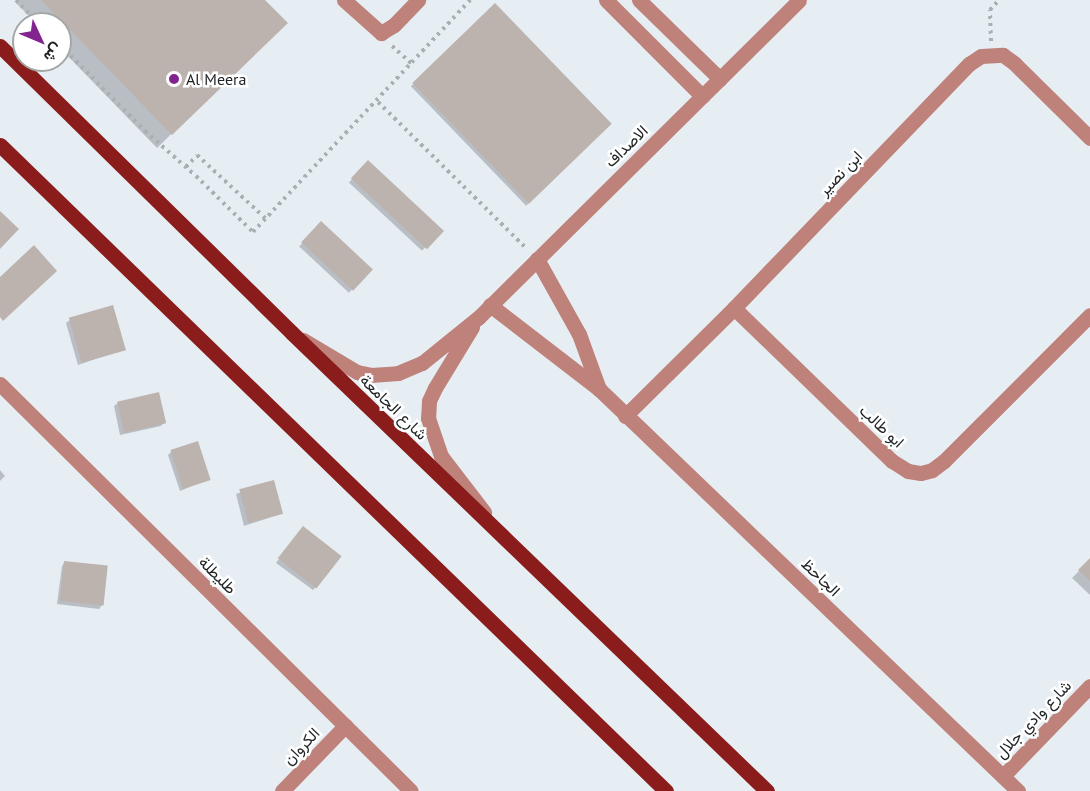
<!DOCTYPE html>
<meta charset="utf-8">
<style>
body{margin:0}
#map{position:relative;width:1090px;height:791px;overflow:hidden;background:#e6eef4;font-family:"PT Sans",Vazirmatn,sans-serif}
div>[style]{position:absolute}
.shadow>*{inset:0;background:#0003;transform-origin:0 0}
.building>*{inset:0;background:#bcb3af;transform-origin:0 0}
.path>*{height:4px;margin-top:-2px;transform-origin:0;background:repeating-linear-gradient(90deg,#a9b0b4 0 3px,transparent 0 7.5px)}
.minor>*{height:15px;margin:-7.5px;padding:0 7.5px;transform-origin:7.5px;border-radius:7.5px;background:#be827a}
.major>*{height:15px;margin:-7.5px;padding:0 7.5px;transform-origin:7.5px;border-radius:7.5px;background:#8a1d1b}
.dots>*{width:16px;height:16px;translate:-50% -50%;box-sizing:border-box;border:3px solid #fff;border-radius:50%}
span{translate:-50% -50%;white-space:nowrap;text-align:center;line-height:1.15;-webkit-text-stroke:5px #fff;paint-order:stroke}
.poi-label{font-size:16px;color:#1f2224}
.left{translate:0 -50%;text-align:left}
.street-label{font-size:16px;color:#1f2224}
.north{position:absolute;left:12px;top:12px;width:60px;height:60px;box-sizing:border-box;background:#fff;border:2px solid #a5a7a7;border-radius:50%;rotate:134deg;font-size:16px;font-weight:700;line-height:24px;text-align:center;color:#1f2224}
.north::after{content:'';display:block;margin:auto;width:21px;height:27px;background:#82238f;clip-path:polygon(50% 0,100% 100%,50% 72%,0 100%)}
</style>
<div id="map">
<div class="shadow">
<i style="clip-path:polygon(18px 0,263px 0,285px 23px,157px 148px,60px 48px,60px 24px,37px 24px,16px 3px)"></i>
<i style="left:495px;top:5px;width:166px;height:117px;rotate:46deg"></i>
<i style="left:368px;top:162px;width:100px;height:28px;rotate:43deg"></i>
<i style="left:321px;top:223px;width:68px;height:32px;rotate:43deg"></i>
<i style="clip-path:polygon(70px 320px,125px 349px,78px 365px,66px 323px)"></i>
<i style="clip-path:polygon(118px 403px,164px 422px,161px 426px,120px 435px,114px 406px)"></i>
<i style="clip-path:polygon(171px 452px,209px 479px,180px 491px,168px 455px)"></i>
<i style="clip-path:polygon(0 470px,5px 476px,0 481px)"></i>
<i style="clip-path:polygon(273px 481px,281px 514px,244px 526px,236px 494px)"></i>
<i style="clip-path:polygon(300px 532px,316px 587px,313px 590px,276px 563px)"></i>
<i style="clip-path:polygon(1090px 560px,1090px 595px,1072px 578px)"></i>
<i style="clip-path:polygon(65px 562px,102px 605px,99px 609px,57px 604px,62px 566px)"></i>
</div>
<div class="building">
<i style="clip-path:polygon(41px 0,265px 0,288px 23px,172px 135px)"></i>
<i style="left:495px;top:3px;width:168px;height:115px;rotate:46deg"></i>
<i style="left:368px;top:160px;width:104px;height:25px;rotate:43deg"></i>
<i style="clip-path:polygon(0 211px,19px 229px,0 249px)"></i>
<i style="left:321px;top:221px;width:71px;height:29px;rotate:43deg"></i>
<i style="clip-path:polygon(34px 245px,57px 271px,3px 321px,0 317px,0 277px)"></i>
<i style="left:113px;top:305px;width:47px;height:46px;rotate:74deg"></i>
<i style="left:159px;top:392px;width:32px;height:43px;rotate:77deg"></i>
<i style="left:198px;top:441px;width:41px;height:29px;rotate:72deg"></i>
<i style="left:274px;top:480px;width:35px;height:36px;rotate:75deg"></i>
<i style="left:303px;top:526px;width:49px;height:41px;rotate:38deg"></i>
<i style="clip-path:polygon(1090px 558px,1090px 581px,1078px 570px)"></i>
<i style="left:64px;top:561px;width:44px;height:40px;rotate:6deg"></i>
</div>
<div class="path">
<i style="left:16px;top:0;width:33px;rotate:46deg"></i>
<i style="left:991px;top:41px;width:31px;rotate:-92deg"></i>
<i style="left:990px;top:10px;width:13px;rotate:-48deg"></i>
<i style="left:60px;top:45px;width:121px;rotate:45.3deg"></i>
<i style="left:145px;top:131px;width:68px;rotate:41.4deg"></i>
<i style="left:196px;top:176px;width:80px;rotate:44.5deg"></i>
<i style="left:253px;top:232px;width:318px;rotate:-46.9deg"></i>
<i style="left:392px;top:46px;width:27px;rotate:42deg"></i>
<i style="left:378px;top:102px;width:209px;rotate:44.6deg"></i>
<i style="left:186px;top:167px;width:16px;rotate:-47deg"></i>
<i style="left:197px;top:155px;width:94px;rotate:42.8deg"></i>
</div>
<div class="minor">
<i style="left:344px;top:0;width:50px;rotate:41.7deg"></i>
<i style="left:381px;top:33px;width:15px;rotate:-32deg"></i>
<i style="left:394px;top:25px;width:35px;rotate:-46deg"></i>
<i style="left:606px;top:0;width:136px;rotate:45deg"></i>
<i style="left:639px;top:0;width:113px;rotate:44.3deg"></i>
<i style="left:537px;top:259px;width:86px;rotate:60.8deg"></i>
<i style="left:579px;top:334px;width:59px;rotate:70deg"></i>
<i style="left:490px;top:305px;width:138px;rotate:37.6deg"></i>
<i style="left:599px;top:389px;width:581px;rotate:43.81deg"></i>
<i style="left:734px;top:308px;width:220px;rotate:44.1deg"></i>
<i style="left:892px;top:461px;width:19px;rotate:32deg"></i>
<i style="left:908px;top:471px;width:13px;rotate:9deg"></i>
<i style="left:921px;top:473px;width:11px;rotate:-15deg"></i>
<i style="left:932px;top:470px;width:15px;rotate:-37deg"></i>
<i style="left:944px;top:461px;width:206px;rotate:-45deg"></i>
<i style="left:472px;top:327px;width:71px;rotate:121.2deg"></i>
<i style="left:435px;top:388px;width:14px;rotate:115deg"></i>
<i style="left:429px;top:401px;width:17px;rotate:93deg"></i>
<i style="left:428px;top:418px;width:40px;rotate:71.1deg"></i>
<i style="left:441px;top:456px;width:71px;rotate:52.5deg"></i>
<i style="left:303px;top:340px;width:63px;rotate:30.7deg"></i>
<i style="left:357px;top:372px;width:14px;rotate:12deg"></i>
<i style="left:371px;top:375px;width:27px;rotate:-4deg"></i>
<i style="left:398px;top:373px;width:26px;rotate:-23deg"></i>
<i style="left:422px;top:363px;width:73px;rotate:-38.9deg"></i>
<i style="left:479px;top:317px;width:450px;rotate:-44.7deg"></i>
<i style="left:0;top:384px;width:578px;rotate:44.72deg"></i>
<i style="left:625px;top:416px;width:153px;rotate:-44.7deg"></i>
<i style="left:734px;top:308px;width:339px;rotate:-46.1deg"></i>
<i style="left:969px;top:64px;width:14px;rotate:-34deg"></i>
<i style="left:981px;top:56px;width:22px;rotate:-3deg"></i>
<i style="left:1003px;top:55px;width:14px;rotate:36deg"></i>
<i style="left:1014px;top:63px;width:107px;rotate:44.6deg"></i>
<i style="left:1003px;top:776px;width:125px;rotate:-46deg"></i>
<i style="left:282px;top:791px;width:91px;rotate:-45.9deg"></i>
</div>
<div class="major">
<i style="left:0;top:46px;width:409px;rotate:44.5deg"></i>
<i style="left:292px;top:333px;width:660px;rotate:43.96deg"></i>
<i style="left:0;top:145px;width:928px;rotate:44.13deg"></i>
</div>
<div class="dots">
<i style="left:174px;top:79px;background:#82238f"></i>
</div>
<div class="poi-label">
<span class="left" style="left:186px;top:79px">Al Meera</span>
</div>
<div class="street-label">
<span style="left:626px;top:146px;rotate:-44deg">الاصداف</span>
<span style="left:840px;top:173px;rotate:-46deg">ابن نصير</span>
<span style="left:394px;top:407px;rotate:44deg">شارع الجامعة</span>
<span style="left:882px;top:426px;rotate:43deg">ابو طالب</span>
<span style="left:218px;top:575px;rotate:45deg">طليطلة</span>
<span style="left:821px;top:577px;rotate:44deg">الجاحظ</span>
<span style="left:1033px;top:719px;rotate:-46deg">شارع وادي جلال</span>
<span style="left:301px;top:746px;rotate:-46deg">الكروان</span>
</div>
<div class="north">ش</div>
</div>
